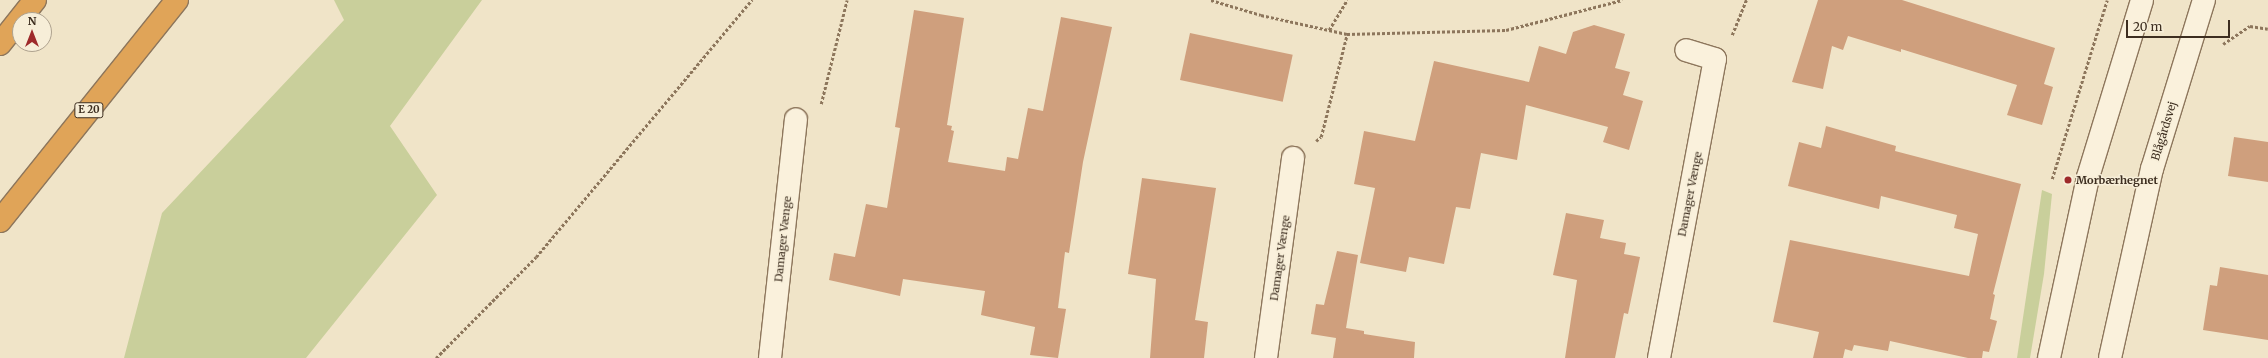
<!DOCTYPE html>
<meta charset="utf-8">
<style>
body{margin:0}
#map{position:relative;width:2268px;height:358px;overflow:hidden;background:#f0e4c8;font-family:Merriweather,serif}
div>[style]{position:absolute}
.green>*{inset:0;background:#c9cf9b}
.building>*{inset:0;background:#cf9f7d;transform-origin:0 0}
.path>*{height:2.5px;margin-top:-1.25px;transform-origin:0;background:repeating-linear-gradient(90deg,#8d765c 0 3px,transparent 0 5px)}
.roads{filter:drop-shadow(1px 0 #8d765c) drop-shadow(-1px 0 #8d765c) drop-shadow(0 1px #8d765c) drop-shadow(0 -1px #8d765c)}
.street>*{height:22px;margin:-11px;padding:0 11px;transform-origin:11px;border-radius:11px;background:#faf1dc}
.secondary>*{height:22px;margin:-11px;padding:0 11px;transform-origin:11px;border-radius:11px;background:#faf1dc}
.highway>*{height:22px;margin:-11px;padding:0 11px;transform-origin:11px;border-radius:11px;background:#e0a458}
.dots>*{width:11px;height:11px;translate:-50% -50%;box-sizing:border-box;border:2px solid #f7eed8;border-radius:50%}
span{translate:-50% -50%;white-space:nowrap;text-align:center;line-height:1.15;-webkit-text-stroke:3px #f7eed8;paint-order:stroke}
.shield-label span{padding:1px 3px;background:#f7eed8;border:1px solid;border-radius:3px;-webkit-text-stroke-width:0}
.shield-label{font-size:10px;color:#3d2e20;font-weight:700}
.street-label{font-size:11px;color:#3d2e20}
.poi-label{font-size:11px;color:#3d2e20;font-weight:700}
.left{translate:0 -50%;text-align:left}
.north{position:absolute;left:12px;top:12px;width:40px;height:40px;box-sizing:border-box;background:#f7eed8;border:1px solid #ada18e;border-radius:50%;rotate:0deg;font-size:11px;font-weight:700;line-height:16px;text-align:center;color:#3d2e20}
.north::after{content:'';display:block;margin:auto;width:14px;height:18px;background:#9e2a2b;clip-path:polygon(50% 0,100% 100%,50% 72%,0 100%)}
.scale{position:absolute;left:2126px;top:20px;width:104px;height:18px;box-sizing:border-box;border:2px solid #3d2e20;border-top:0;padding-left:5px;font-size:12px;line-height:14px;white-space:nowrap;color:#3d2e20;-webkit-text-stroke:3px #f7eed8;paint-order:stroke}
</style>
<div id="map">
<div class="green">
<i style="clip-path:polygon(334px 0,482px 0,390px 126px,437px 195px,306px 358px,124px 358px,162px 213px,344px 20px)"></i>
<i style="clip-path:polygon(2042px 190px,2052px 194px,2044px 274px,2030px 358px,2017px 358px)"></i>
</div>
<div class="building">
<i style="clip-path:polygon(1818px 0,1902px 0,2055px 48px,2044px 84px,2053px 87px,2042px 125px,2007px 115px,2017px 85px,1901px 49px,1901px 52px,1848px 36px,1843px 50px,1832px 46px,1823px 89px,1792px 82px)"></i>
<i style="clip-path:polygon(914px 10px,964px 18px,947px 125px,952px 126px,951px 130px,954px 131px,948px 162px,1005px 171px,1007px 157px,1018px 159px,1028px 108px,1043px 111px,1061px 17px,1112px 27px,1083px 162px,1069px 253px,1065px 252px,1058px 308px,1066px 309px,1058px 358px,1030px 355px,1035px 327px,981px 315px,985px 291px,903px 279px,900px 296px,829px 280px,834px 253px,855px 257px,866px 204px,887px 208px,900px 128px,895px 127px)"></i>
<i style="clip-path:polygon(1594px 25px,1625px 34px,1615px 68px,1630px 72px,1623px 95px,1643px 101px,1629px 150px,1603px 142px,1608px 127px,1526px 105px,1517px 160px,1481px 153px,1470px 209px,1456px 207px,1444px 264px,1409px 257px,1406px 272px,1360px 263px,1375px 188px,1354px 184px,1364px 131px,1415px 141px,1434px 61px,1529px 82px,1539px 46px,1566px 54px,1573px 32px)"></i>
<i style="left:1190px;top:33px;width:105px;height:48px;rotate:12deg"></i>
<i style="clip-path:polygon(1826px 126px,1896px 146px,1895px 151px,2021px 184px,1993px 294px,1995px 295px,1990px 319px,1997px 321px,1989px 352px,1983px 351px,1982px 358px,1968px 358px,1890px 341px,1888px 351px,1854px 345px,1852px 351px,1845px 349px,1843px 358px,1813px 358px,1819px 332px,1773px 322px,1790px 240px,1969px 276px,1978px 234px,1954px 228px,1957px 215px,1881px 196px,1879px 209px,1788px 186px,1799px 142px,1821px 148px)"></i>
<i style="clip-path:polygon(2234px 137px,2268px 142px,2268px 182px,2228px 176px)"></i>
<i style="clip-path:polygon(1142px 178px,1216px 188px,1195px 320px,1208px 322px,1204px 358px,1150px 358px,1156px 279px,1128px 274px)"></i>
<i style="clip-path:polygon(1566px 213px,1604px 220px,1600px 238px,1626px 243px,1624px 254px,1640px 257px,1628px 314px,1624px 313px,1615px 358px,1565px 358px,1577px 280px,1553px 275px)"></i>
<i style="clip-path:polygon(1337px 251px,1358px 255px,1346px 328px,1364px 331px,1364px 334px,1415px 342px,1414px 358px,1333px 358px,1336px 338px,1311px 334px,1316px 304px,1324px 305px)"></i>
<i style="clip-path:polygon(2220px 267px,2268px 275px,2268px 340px,2203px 330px,2210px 285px,2217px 286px)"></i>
</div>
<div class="path">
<i style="left:1211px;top:0;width:52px;rotate:16.7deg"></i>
<i style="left:1261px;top:15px;width:88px;rotate:12.5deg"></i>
<i style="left:1347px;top:34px;width:159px;rotate:-1.4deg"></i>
<i style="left:1506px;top:30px;width:120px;rotate:-14.5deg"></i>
<i style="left:1329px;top:30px;width:35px;rotate:-59deg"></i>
<i style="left:1732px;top:35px;width:38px;rotate:-68deg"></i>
<i style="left:2223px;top:44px;width:32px;rotate:-34deg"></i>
<i style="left:2250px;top:26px;width:18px;rotate:9deg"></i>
<i style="left:821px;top:104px;width:107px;rotate:-76deg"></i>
<i style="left:1316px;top:141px;width:6px;rotate:-39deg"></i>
<i style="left:1321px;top:137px;width:106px;rotate:-75.8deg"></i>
<i style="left:2052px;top:179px;width:187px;rotate:-72.9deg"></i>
<i style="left:436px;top:358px;width:142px;rotate:-45.3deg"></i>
<i style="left:536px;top:257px;width:336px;rotate:-50deg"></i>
</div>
<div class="roads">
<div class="street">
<i style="left:770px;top:358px;width:240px;rotate:-83.8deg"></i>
<i style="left:1266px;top:358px;width:202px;rotate:-82.3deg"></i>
<i style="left:1659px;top:358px;width:304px;rotate:-79.4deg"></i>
<i style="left:1715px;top:59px;width:30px;rotate:-163deg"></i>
</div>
<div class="secondary">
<i style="left:2049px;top:358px;width:185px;rotate:-77.8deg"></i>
<i style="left:2088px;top:177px;width:185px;rotate:-73deg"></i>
<i style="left:2110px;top:358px;width:194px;rotate:-77.5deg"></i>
<i style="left:2152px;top:169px;width:177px;rotate:-72.9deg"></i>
</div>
<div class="highway">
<i style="left:0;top:44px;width:56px;rotate:-51.5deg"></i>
<i style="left:0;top:221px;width:283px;rotate:-51.3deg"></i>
</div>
</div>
<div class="dots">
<i style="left:2068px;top:180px;background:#9e2a2b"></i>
</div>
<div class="shield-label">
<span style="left:89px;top:110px">E 20</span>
</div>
<div class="street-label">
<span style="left:2164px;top:131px;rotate:-73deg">Blågårdsvej</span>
<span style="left:1690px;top:194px;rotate:-79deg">Damager Vænge</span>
<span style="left:783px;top:239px;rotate:-84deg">Damager Vænge</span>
<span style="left:1280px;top:258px;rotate:-82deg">Damager Vænge</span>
</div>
<div class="poi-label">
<span class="left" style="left:2076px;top:180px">Morbærhegnet</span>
</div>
<div class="north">N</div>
<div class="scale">20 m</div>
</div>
